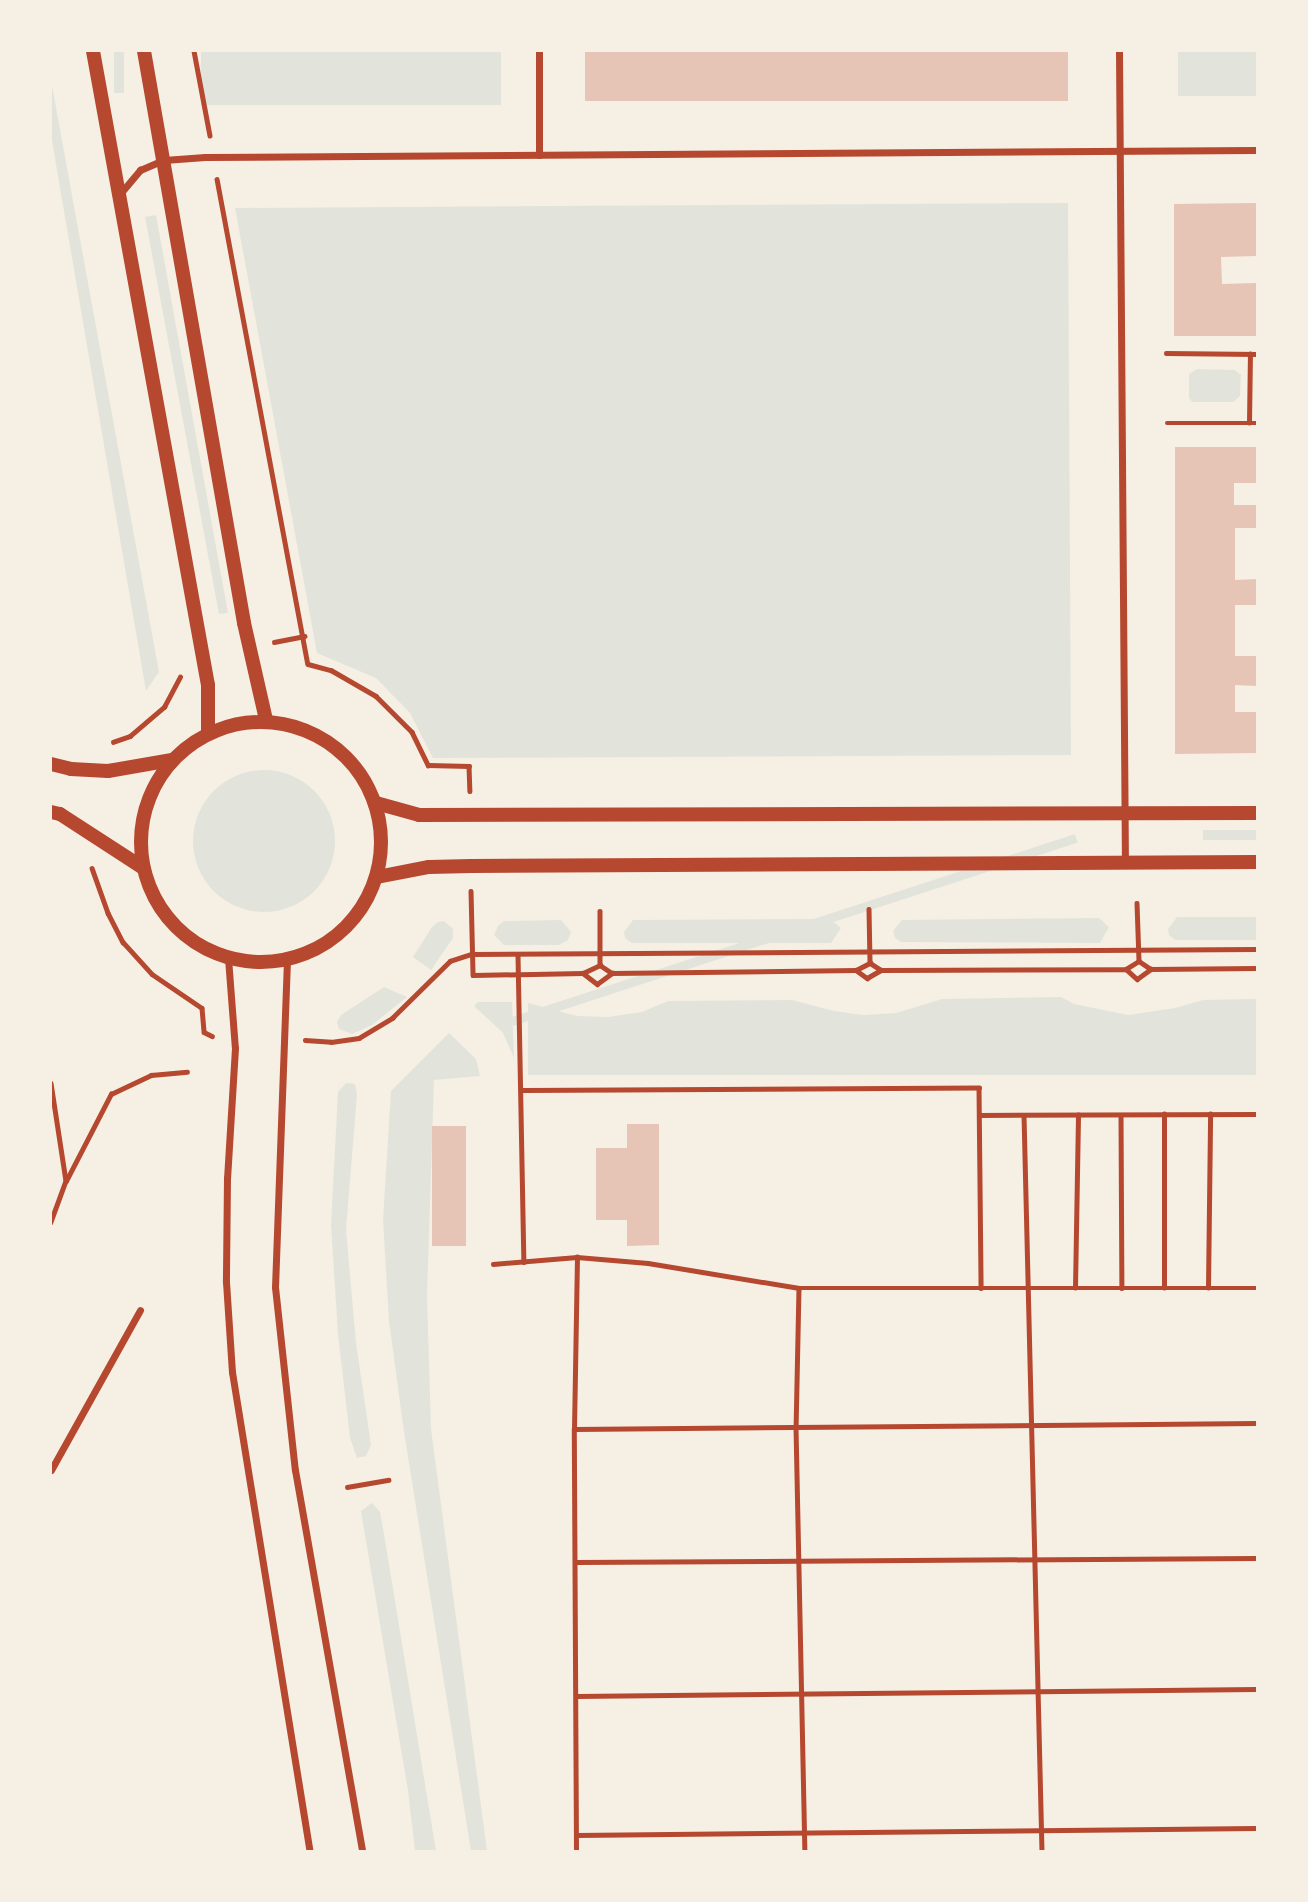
<!DOCTYPE html>
<style>
body{margin:0}
#map{position:relative;width:1308px;height:1902px;overflow:hidden;background:#f6efe4;font-family:Manrope,sans-serif}
div>[style]{position:absolute}
.green>*{inset:0;background:#e2e4dc;transform-origin:0 0}
.round{border-radius:50%}
.building>*{inset:0;background:#e6c5b7;transform-origin:0 0}
.path>*{height:4.5px;margin:-2.25px;padding:0 2.25px;transform-origin:2.25px;border-radius:2.25px;background:#b5482f}
.minor>*{height:7px;margin:-3.5px;padding:0 3.5px;transform-origin:3.5px;border-radius:3.5px;background:#b5482f}
.secondary>*{height:14px;margin:-7px;padding:0 7px;transform-origin:7px;border-radius:7px;background:#b5482f}
.secondary>.ring{margin:-7px;padding:0;box-sizing:content-box;background:none;border:14px solid #b5482f;border-radius:50%}
span{translate:-50% -50%;white-space:nowrap;text-align:center;line-height:1.15;-webkit-text-stroke:6px #f6efe4;paint-order:stroke}
.frame{position:absolute;inset:0;border:52px solid #f6efe4;pointer-events:none}
</style>
<div id="map">
<div class="green">
<i style="left:114px;top:51px;width:10px;height:42px"></i>
<i style="left:201px;top:51px;width:300px;height:54px"></i>
<i style="left:1178px;top:51px;width:79px;height:45px"></i>
<i style="clip-path:polygon(51px 80px,159px 672px,146px 691px,51px 135px)"></i>
<i style="clip-path:polygon(1068px 203px,1071px 755px,433px 758px,410px 713px,376px 678px,317px 653px,235px 208px)"></i>
<i style="clip-path:polygon(156px 215px,228px 613px,219px 614px,145px 217px)"></i>
<i style="clip-path:polygon(1197px 369px,1235px 370px,1241px 375px,1240px 396px,1233px 402px,1192px 402px,1189px 398px,1189px 374px)"></i>
<i class="round" style="left:193px;top:770px;width:142px;height:142px"></i>
<i style="left:1203px;top:830px;width:54px;height:10px"></i>
<i style="left:1075px;top:834px;width:9px;height:594px;rotate:72deg"></i>
<i style="clip-path:polygon(1177px 917px,1257px 917px,1257px 940px,1175px 940px,1169px 935px,1168px 929px)"></i>
<i style="clip-path:polygon(1099px 918px,1109px 927px,1100px 943px,901px 942px,895px 938px,893px 931px,902px 920px)"></i>
<i style="clip-path:polygon(830px 919px,841px 928px,831px 943px,632px 943px,625px 938px,624px 932px,633px 920px)"></i>
<i style="clip-path:polygon(561px 920px,571px 932px,568px 940px,559px 945px,504px 945px,494px 935px,498px 926px,504px 921px)"></i>
<i style="clip-path:polygon(444px 921px,453px 929px,453px 938px,431px 970px,413px 957px,432px 927px,438px 922px)"></i>
<i style="clip-path:polygon(384px 987px,407px 997px,372px 1025px,352px 1034px,339px 1029px,337px 1022px,341px 1015px)"></i>
<i style="clip-path:polygon(1061px 997px,1074px 1004px,1128px 1015px,1175px 1008px,1203px 1000px,1257px 999px,1257px 1075px,528px 1075px,528px 1003px,577px 1016px,608px 1017px,642px 1012px,668px 1001px,792px 1000px,834px 1011px,863px 1015px,896px 1013px,942px 999px)"></i>
<i style="clip-path:polygon(478px 1002px,512px 1002px,514px 1058px,503px 1033px,474px 1006px)"></i>
<i style="clip-path:polygon(449px 1033px,476px 1059px,480px 1076px,434px 1080px,427px 1296px,431px 1429px,487px 1851px,471px 1851px,404px 1432px,389px 1321px,383px 1220px,391px 1091px)"></i>
<i style="clip-path:polygon(346px 1083px,355px 1084px,357px 1094px,346px 1230px,356px 1343px,371px 1445px,366px 1456px,357px 1458px,350px 1438px,338px 1334px,331px 1225px,338px 1092px)"></i>
<i style="clip-path:polygon(372px 1503px,380px 1512px,386px 1546px,436px 1851px,415px 1851px,408px 1791px,361px 1511px)"></i>
</div>
<div class="building">
<i style="left:585px;top:51px;width:483px;height:50px"></i>
<i style="clip-path:polygon(1257px 203px,1257px 256px,1221px 257px,1222px 284px,1257px 283px,1257px 336px,1174px 336px,1174px 204px)"></i>
<i style="clip-path:polygon(1175px 447px,1257px 447px,1257px 483px,1234px 483px,1234px 505px,1257px 505px,1257px 528px,1235px 528px,1235px 580px,1257px 579px,1257px 605px,1235px 605px,1235px 656px,1257px 656px,1257px 686px,1235px 685px,1235px 712px,1257px 712px,1257px 753px,1175px 754px)"></i>
<i style="clip-path:polygon(627px 1124px,659px 1124px,659px 1245px,627px 1246px,627px 1220px,596px 1220px,596px 1148px,627px 1148px)"></i>
<i style="left:432px;top:1126px;width:34px;height:120px"></i>
</div>
<div class="path">
<i style="left:194px;top:51px;width:86px;rotate:79.3deg"></i>
<i style="left:217px;top:179px;width:493px;rotate:79.4deg"></i>
<i style="left:308px;top:664px;width:24px;rotate:15deg"></i>
<i style="left:331px;top:670px;width:52px;rotate:30deg"></i>
<i style="left:376px;top:696px;width:51px;rotate:45deg"></i>
<i style="left:412px;top:732px;width:37px;rotate:64deg"></i>
<i style="left:428px;top:765px;width:41px;rotate:1.4deg"></i>
<i style="left:469px;top:766px;width:25px;rotate:88deg"></i>
<i style="left:1166px;top:353px;width:91px;rotate:0.6deg"></i>
<i style="left:1167px;top:423px;width:90px"></i>
<i style="left:1249px;top:423px;width:69px;rotate:-89.2deg"></i>
<i style="left:274px;top:642px;width:31px;rotate:-11deg"></i>
<i style="left:113px;top:742px;width:18px;rotate:-19deg"></i>
<i style="left:130px;top:736px;width:45px;rotate:-40.5deg"></i>
<i style="left:164px;top:707px;width:34px;rotate:-62deg"></i>
<i style="left:92px;top:868px;width:48px;rotate:70.4deg"></i>
<i style="left:108px;top:913px;width:33px;rotate:63deg"></i>
<i style="left:123px;top:942px;width:43px;rotate:47.8deg"></i>
<i style="left:152px;top:974px;width:60px;rotate:34.2deg"></i>
<i style="left:202px;top:1008px;width:24px;rotate:85deg"></i>
<i style="left:204px;top:1032px;width:9px;rotate:27deg"></i>
<i style="left:471px;top:891px;width:84px;rotate:88.6deg"></i>
<i style="left:473px;top:975px;width:110px;rotate:-1deg"></i>
<i style="left:583px;top:973px;width:19px;rotate:-25deg"></i>
<i style="left:600px;top:965px;width:14px;rotate:34deg"></i>
<i style="left:612px;top:973px;width:244px;rotate:-0.7deg"></i>
<i style="left:856px;top:970px;width:16px;rotate:-27deg"></i>
<i style="left:870px;top:963px;width:13px;rotate:32deg"></i>
<i style="left:881px;top:970px;width:245px;rotate:-0.2deg"></i>
<i style="left:1126px;top:969px;width:15px;rotate:-32deg"></i>
<i style="left:1139px;top:961px;width:14px;rotate:34deg"></i>
<i style="left:1151px;top:969px;width:106px;rotate:-0.5deg"></i>
<i style="left:1137px;top:903px;width:58px;rotate:88deg"></i>
<i style="left:869px;top:909px;width:54px;rotate:88.9deg"></i>
<i style="left:600px;top:911px;width:54px;rotate:90deg"></i>
<i style="left:518px;top:955px;width:307px;rotate:88.9deg"></i>
<i style="left:1126px;top:969px;width:15px;rotate:42deg"></i>
<i style="left:1137px;top:979px;width:17px;rotate:-36deg"></i>
<i style="left:856px;top:970px;width:14px;rotate:36deg"></i>
<i style="left:867px;top:978px;width:16px;rotate:-30deg"></i>
<i style="left:583px;top:973px;width:18px;rotate:38deg"></i>
<i style="left:597px;top:984px;width:19px;rotate:-36deg"></i>
<i style="left:305px;top:1040px;width:26px;rotate:4deg"></i>
<i style="left:331px;top:1042px;width:28px;rotate:-8deg"></i>
<i style="left:359px;top:1038px;width:39px;rotate:-31deg"></i>
<i style="left:392px;top:1018px;width:81px;rotate:-44.5deg"></i>
<i style="left:450px;top:961px;width:23px;rotate:-18deg"></i>
<i style="left:472px;top:954px;width:785px;rotate:-0.36deg"></i>
<i style="left:51px;top:1083px;width:99px;rotate:81.3deg"></i>
<i style="left:66px;top:1181px;width:44px;rotate:110.1deg"></i>
<i style="left:523px;top:1090px;width:456px;rotate:-0.3deg"></i>
<i style="left:979px;top:1088px;width:200px;rotate:89.4deg"></i>
<i style="left:979px;top:1115px;width:278px;rotate:-0.2deg"></i>
<i style="left:1024px;top:1115px;width:736px;rotate:88.6deg"></i>
<i style="left:1121px;top:1115px;width:173px;rotate:89.7deg"></i>
<i style="left:66px;top:1181px;width:98px;rotate:-62.7deg"></i>
<i style="left:111px;top:1094px;width:44px;rotate:-25.4deg"></i>
<i style="left:151px;top:1075px;width:36px;rotate:-5deg"></i>
<i style="left:493px;top:1264px;width:84px;rotate:-4.8deg"></i>
<i style="left:799px;top:1288px;width:139px;rotate:91.2deg"></i>
<i style="left:796px;top:1427px;width:424px;rotate:88.8deg"></i>
<i style="left:1075px;top:1288px;width:173px;rotate:-89deg"></i>
<i style="left:1164px;top:1288px;width:174px;rotate:-90deg"></i>
<i style="left:1208px;top:1288px;width:174px;rotate:-89.3deg"></i>
<i style="left:574px;top:1429px;width:683px;rotate:-0.5deg"></i>
<i style="left:347px;top:1487px;width:42px;rotate:-9.7deg"></i>
<i style="left:575px;top:1562px;width:682px;rotate:-0.34deg"></i>
<i style="left:576px;top:1696px;width:681px;rotate:-0.59deg"></i>
<i style="left:576px;top:1835px;width:681px;rotate:-0.59deg"></i>
<i style="left:576px;top:1851px;width:422px;rotate:-90.3deg"></i>
<i style="left:574px;top:1429px;width:172px;rotate:-89deg"></i>
<i style="left:577px;top:1257px;width:71px;rotate:4.8deg"></i>
<i style="left:648px;top:1263px;width:153px;rotate:9.4deg"></i>
<i style="left:799px;top:1288px;width:458px"></i>
</div>
<div class="minor">
<i style="left:539px;top:51px;width:104px;rotate:90deg"></i>
<i style="left:1119px;top:51px;width:811px;rotate:89.58deg"></i>
<i style="left:119px;top:195px;width:33px;rotate:-50deg"></i>
<i style="left:140px;top:170px;width:26px;rotate:-23deg"></i>
<i style="left:164px;top:160px;width:41px;rotate:-4.2deg"></i>
<i style="left:205px;top:157px;width:1052px;rotate:-0.38deg"></i>
<i style="left:228px;top:958px;width:90px;rotate:85.6deg"></i>
<i style="left:235px;top:1048px;width:130px;rotate:93.5deg"></i>
<i style="left:227px;top:1178px;width:104px;rotate:90.6deg"></i>
<i style="left:226px;top:1282px;width:90px;rotate:86.2deg"></i>
<i style="left:232px;top:1372px;width:485px;rotate:80.8deg"></i>
<i style="left:287px;top:960px;width:327px;rotate:92.1deg"></i>
<i style="left:275px;top:1287px;width:184px;rotate:83.8deg"></i>
<i style="left:295px;top:1470px;width:387px;rotate:80deg"></i>
<i style="left:51px;top:1470px;width:183px;rotate:-60.9deg"></i>
</div>
<div class="secondary">
<i style="left:93px;top:51px;width:644px;rotate:79.72deg"></i>
<i style="left:208px;top:685px;width:48px;rotate:90deg"></i>
<i style="left:144px;top:51px;width:581px;rotate:80.08deg"></i>
<i style="left:244px;top:623px;width:99px;rotate:77.2deg"></i>
<i class="ring" style="left:141px;top:722px;width:226px;height:226px"></i>
<i style="left:51px;top:764px;width:21px;rotate:14deg"></i>
<i style="left:71px;top:769px;width:37px;rotate:3deg"></i>
<i style="left:108px;top:771px;width:65px;rotate:-9.8deg"></i>
<i style="left:376px;top:803px;width:45px;rotate:15.6deg"></i>
<i style="left:419px;top:815px;width:838px;rotate:-0.14deg"></i>
<i style="left:51px;top:812px;width:9px;rotate:13deg"></i>
<i style="left:60px;top:814px;width:99px;rotate:33deg"></i>
<i style="left:377px;top:877px;width:53px;rotate:-10.9deg"></i>
<i style="left:429px;top:867px;width:42px;rotate:-1.4deg"></i>
<i style="left:471px;top:866px;width:786px;rotate:-0.29deg"></i>
</div>
<div class="frame"></div>
</div>
